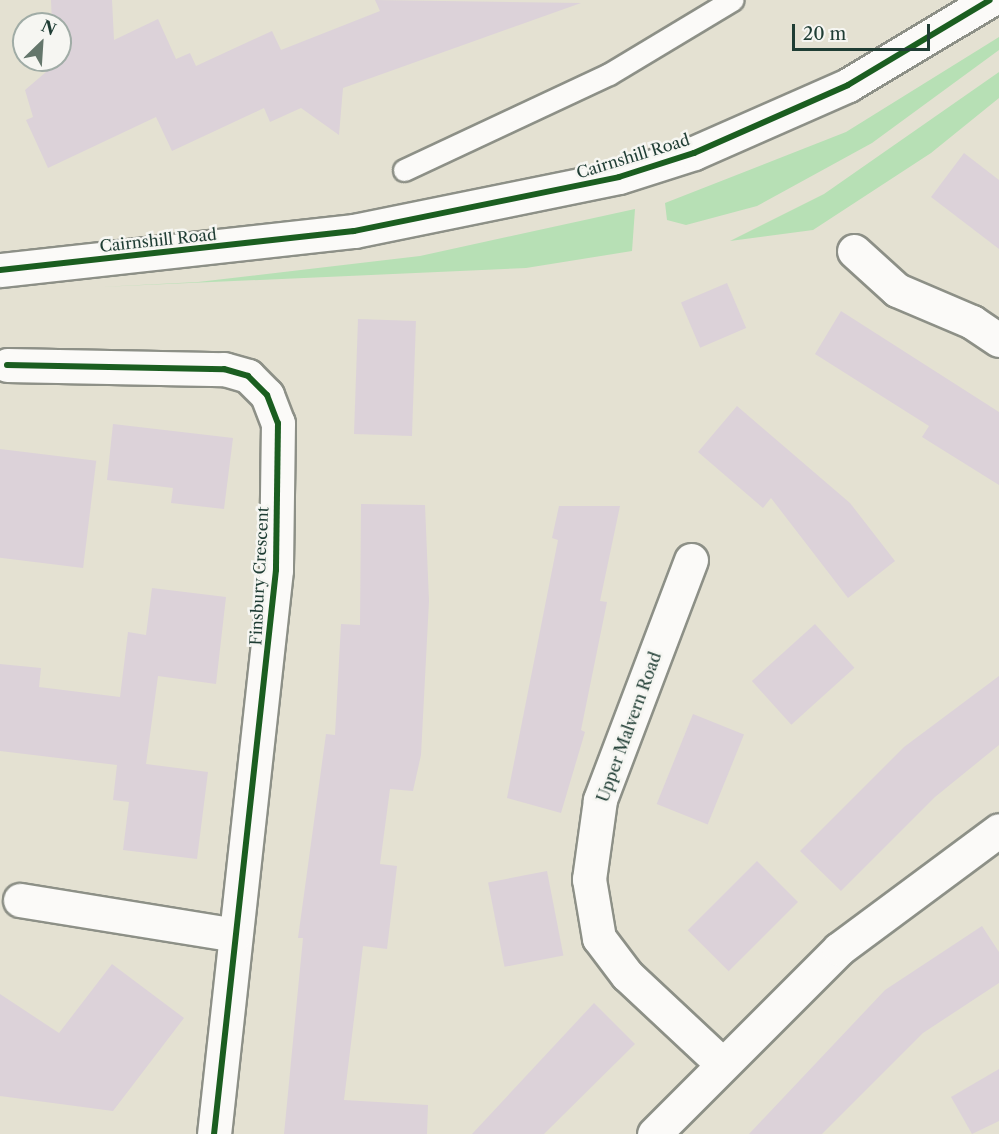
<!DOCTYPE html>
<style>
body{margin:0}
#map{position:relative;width:999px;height:1134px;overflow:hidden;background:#e4e1d2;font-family:"Libre Caslon Text",serif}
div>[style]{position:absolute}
.green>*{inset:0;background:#b7e0b5}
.building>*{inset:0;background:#dcd2d9;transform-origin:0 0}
.roads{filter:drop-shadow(2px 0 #8d9087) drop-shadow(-2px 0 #8d9087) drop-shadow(0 2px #8d9087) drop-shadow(0 -2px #8d9087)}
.service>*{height:21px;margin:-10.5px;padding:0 10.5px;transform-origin:10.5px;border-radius:10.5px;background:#fbfaf8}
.minor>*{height:33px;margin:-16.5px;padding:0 16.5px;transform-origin:16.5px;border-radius:16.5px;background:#fbfaf8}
.tertiary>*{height:33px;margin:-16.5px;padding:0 16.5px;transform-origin:16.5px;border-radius:16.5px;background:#fbfaf8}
.cycleway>*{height:6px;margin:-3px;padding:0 3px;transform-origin:3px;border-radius:3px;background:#1b5e20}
span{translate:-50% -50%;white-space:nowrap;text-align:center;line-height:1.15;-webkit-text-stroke:5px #f6f6f2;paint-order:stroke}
.street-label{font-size:16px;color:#1f3d34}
.north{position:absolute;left:12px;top:12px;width:60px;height:60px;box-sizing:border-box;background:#f6f6f2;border:2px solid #a0aca6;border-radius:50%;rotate:25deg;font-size:16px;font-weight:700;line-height:24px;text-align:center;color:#1f3d34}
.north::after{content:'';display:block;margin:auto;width:21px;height:27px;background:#64766b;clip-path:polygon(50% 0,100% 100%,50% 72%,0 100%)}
.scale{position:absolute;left:792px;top:24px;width:138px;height:27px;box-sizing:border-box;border:3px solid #1f3d34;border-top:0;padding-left:8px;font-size:18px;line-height:21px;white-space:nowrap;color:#1f3d34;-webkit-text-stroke:4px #f6f6f2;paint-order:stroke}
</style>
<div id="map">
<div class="green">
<i style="clip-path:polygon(999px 37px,999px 50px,872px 143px,757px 206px,686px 225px,667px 220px,665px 203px,846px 132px)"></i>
<i style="clip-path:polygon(999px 72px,999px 98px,931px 153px,813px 230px,730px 241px,824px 194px)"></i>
<i style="clip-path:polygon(635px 209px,632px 251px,526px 268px,100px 287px,198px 282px,420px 256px)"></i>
</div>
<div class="building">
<i style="clip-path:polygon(51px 0,112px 0,114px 40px,158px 19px,176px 59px,190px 53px,196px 66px,272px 31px,281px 50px,380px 11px,375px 0,581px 3px,343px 88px,339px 135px,301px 108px,270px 122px,264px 108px,172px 151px,156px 117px,48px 168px,26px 120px,33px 117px,25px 90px,60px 60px,60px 24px,52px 24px)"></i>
<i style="clip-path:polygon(964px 153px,999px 180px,999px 249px,931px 197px)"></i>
<i style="left:727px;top:283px;width:49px;height:50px;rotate:67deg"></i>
<i style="clip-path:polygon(841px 311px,999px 412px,999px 485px,922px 437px,929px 426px,815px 354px)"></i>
<i style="left:358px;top:319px;width:58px;height:115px;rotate:2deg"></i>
<i style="clip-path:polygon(737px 406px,850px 503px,895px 561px,848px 598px,771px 498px,763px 508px,698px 452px)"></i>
<i style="clip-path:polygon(113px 424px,233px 438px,224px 509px,171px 503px,173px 488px,107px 480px)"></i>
<i style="left:0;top:449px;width:97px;height:108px;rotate:7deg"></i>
<i style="clip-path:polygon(361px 504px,425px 505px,429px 601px,421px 755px,413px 791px,390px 789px,380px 864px,397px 866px,387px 949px,363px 946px,344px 1100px,428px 1105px,427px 1134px,284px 1134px,303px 938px,298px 938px,326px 734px,335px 735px,341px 624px,360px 625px)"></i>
<i style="clip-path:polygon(559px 506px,620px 506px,600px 601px,607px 602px,581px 730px,585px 732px,561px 813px,507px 798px,558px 540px,552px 538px)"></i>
<i style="clip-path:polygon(152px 588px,226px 597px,216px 684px,158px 676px,146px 764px,208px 772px,197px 859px,123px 850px,129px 802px,113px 800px,117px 765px,0 751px,0 664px,41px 668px,39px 687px,120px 697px,128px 632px,146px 635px)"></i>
<i style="left:815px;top:624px;width:59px;height:85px;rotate:48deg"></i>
<i style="clip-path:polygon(999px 676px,999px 745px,935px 797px,841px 891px,800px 851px,904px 747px)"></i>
<i style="left:693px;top:714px;width:55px;height:97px;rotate:22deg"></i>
<i style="left:757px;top:861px;width:58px;height:98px;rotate:45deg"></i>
<i style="left:547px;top:871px;width:86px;height:60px;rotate:79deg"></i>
<i style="clip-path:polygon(982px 926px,999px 952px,999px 983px,923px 1033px,822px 1134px,749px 1134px,885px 990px)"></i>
<i style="clip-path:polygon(112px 964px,184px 1018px,113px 1111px,0 1096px,0 994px,59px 1033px)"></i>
<i style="clip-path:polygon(594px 1003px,635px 1044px,544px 1134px,472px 1134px)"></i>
<i style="clip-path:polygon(999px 1069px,999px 1121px,972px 1134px,951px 1097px)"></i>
</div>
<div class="roads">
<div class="service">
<i style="left:404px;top:170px;width:226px;rotate:-25.1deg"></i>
<i style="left:609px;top:74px;width:144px;rotate:-31deg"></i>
</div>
<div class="minor">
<i style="left:854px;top:251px;width:58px;rotate:42.2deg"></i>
<i style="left:897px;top:290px;width:82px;rotate:23.1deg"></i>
<i style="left:972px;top:322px;width:32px;rotate:34deg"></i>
<i style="left:7px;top:365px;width:217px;rotate:1.1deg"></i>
<i style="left:224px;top:369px;width:25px;rotate:16deg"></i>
<i style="left:248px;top:376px;width:27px;rotate:45deg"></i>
<i style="left:267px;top:395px;width:30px;rotate:69deg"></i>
<i style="left:278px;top:423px;width:147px;rotate:90.8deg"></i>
<i style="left:276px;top:570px;width:567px;rotate:96.27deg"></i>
<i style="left:691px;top:560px;width:257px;rotate:110.8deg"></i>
<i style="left:600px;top:800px;width:80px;rotate:97.9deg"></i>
<i style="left:589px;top:879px;width:60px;rotate:80.4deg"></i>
<i style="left:599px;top:938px;width:46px;rotate:52.9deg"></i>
<i style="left:627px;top:975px;width:130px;rotate:43.1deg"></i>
<i style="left:20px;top:900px;width:218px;rotate:9.2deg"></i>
<i style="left:654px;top:1134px;width:262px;rotate:-45deg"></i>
<i style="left:839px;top:949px;width:199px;rotate:-36.6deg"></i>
</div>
<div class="tertiary">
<i style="left:0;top:270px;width:356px;rotate:-6.3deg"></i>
<i style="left:354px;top:231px;width:270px;rotate:-11.5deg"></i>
<i style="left:619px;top:177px;width:79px;rotate:-17.7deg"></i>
<i style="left:694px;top:153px;width:168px;rotate:-23.8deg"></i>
<i style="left:848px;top:85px;width:165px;rotate:-30.9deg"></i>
</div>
</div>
<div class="cycleway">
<i style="left:0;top:270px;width:356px;rotate:-6.3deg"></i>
<i style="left:354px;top:231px;width:270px;rotate:-11.5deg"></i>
<i style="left:619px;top:177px;width:79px;rotate:-17.7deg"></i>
<i style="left:694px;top:153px;width:168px;rotate:-23.8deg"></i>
<i style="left:848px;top:85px;width:165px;rotate:-30.9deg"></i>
<i style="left:7px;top:365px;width:217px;rotate:1.1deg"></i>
<i style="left:224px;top:369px;width:25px;rotate:16deg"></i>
<i style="left:248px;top:376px;width:27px;rotate:45deg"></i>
<i style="left:267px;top:395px;width:30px;rotate:69deg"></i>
<i style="left:278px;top:423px;width:147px;rotate:90.8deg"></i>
<i style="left:276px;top:570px;width:567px;rotate:96.27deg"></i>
</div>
<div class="street-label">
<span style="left:633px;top:156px;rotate:-17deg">Cairnshill Road</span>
<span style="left:158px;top:240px;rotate:-6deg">Cairnshill Road</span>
<span style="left:259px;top:576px;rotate:-87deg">Finsbury Crescent</span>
<span style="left:629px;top:727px;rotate:-70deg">Upper Malvern Road</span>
</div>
<div class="north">N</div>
<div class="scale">20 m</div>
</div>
